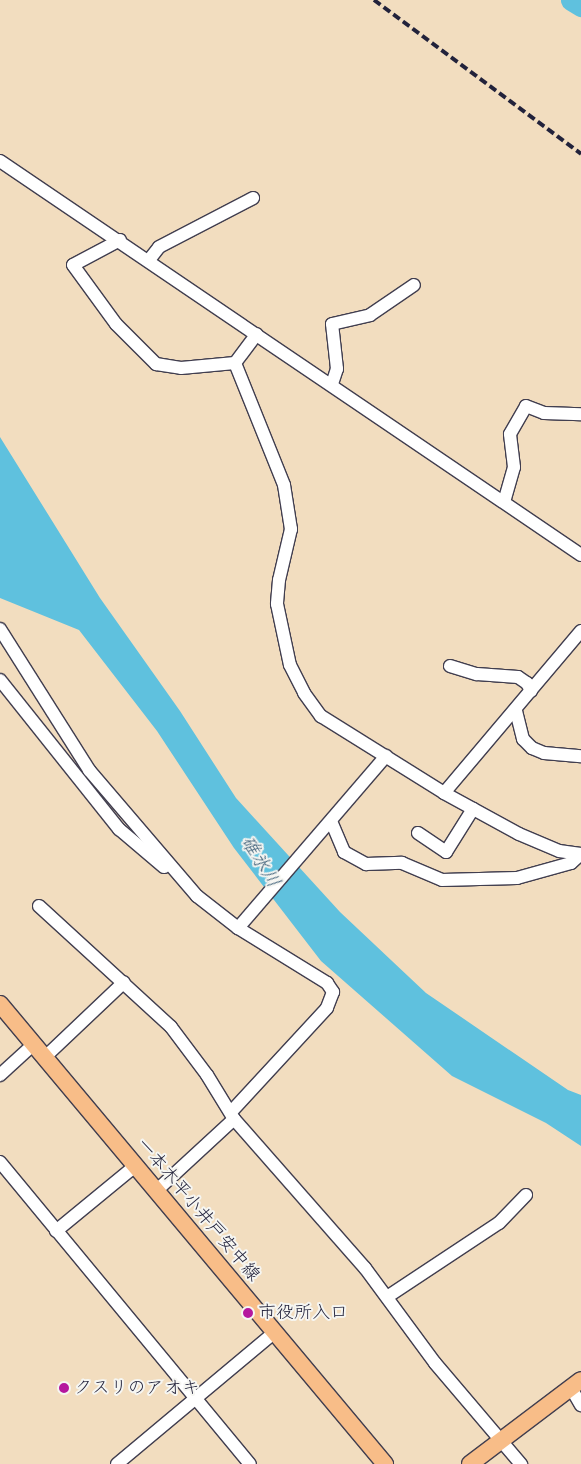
<!DOCTYPE html>
<meta charset="utf-8">
<style>
body{margin:0}
#map{position:relative;width:581px;height:1464px;overflow:hidden;background:#f2ddbf;font-family:Pangolin,"Klee One",sans-serif}
div>[style]{position:absolute}
.water>*{inset:0;background:#5fc1de}
.river>*{height:21px;margin:-10.5px;padding:0 10.5px;transform-origin:10.5px;border-radius:10.5px;background:#5fc1de}
.roads{filter:drop-shadow(1px 0 #413e4f) drop-shadow(-1px 0 #413e4f) drop-shadow(0 1px #413e4f) drop-shadow(0 -1px #413e4f)}
.minor>*{height:12px;margin:-6px;padding:0 6px;transform-origin:6px;border-radius:6px;background:#fff}
.major>*{height:16px;margin:-8px;padding:0 8px;transform-origin:8px;border-radius:8px;background:#f8bd88}
.rail>*{height:4px;margin-top:-2px;transform-origin:0;background:repeating-linear-gradient(90deg,#22223b 0 8px,transparent 0 12px)}
.dots>*{width:14px;height:14px;translate:-50% -50%;box-sizing:border-box;border:2px solid #f6f6f2;border-radius:50%}
span{translate:-50% -50%;white-space:nowrap;text-align:center;line-height:1.15;-webkit-text-stroke:4px #f6f6f2;paint-order:stroke}
.street-label{font-size:18px;color:#22223b}
.poi-label{font-size:18px;color:#22223b}
.left{translate:0 -50%;text-align:left}
.water-label{font-size:19px;color:#375a74;font-style:italic}
</style>
<div id="map">
<div class="water">
<i style="clip-path:polygon(0 437px,100px 598px,180px 711px,236px 798px,340px 912px,426px 993px,568px 1090px,581px 1095px,581px 1146px,546px 1123px,452px 1076px,321px 961px,234px 848px,157px 731px,79px 630px,0 598px)"></i>
</div>
<div class="river">
<i style="left:571px;top:0;width:12px;rotate:31deg"></i>
</div>
<div class="roads">
<div class="minor">
<i style="left:0;top:161px;width:702px;rotate:34.14deg"></i>
<i style="left:120px;top:240px;width:53px;rotate:152deg"></i>
<i style="left:73px;top:265px;width:73px;rotate:53.9deg"></i>
<i style="left:116px;top:324px;width:57px;rotate:45deg"></i>
<i style="left:156px;top:364px;width:25px;rotate:9deg"></i>
<i style="left:181px;top:368px;width:54px;rotate:-5.3deg"></i>
<i style="left:235px;top:363px;width:36px;rotate:-53deg"></i>
<i style="left:149px;top:260px;width:16px;rotate:-52deg"></i>
<i style="left:159px;top:247px;width:106px;rotate:-27.5deg"></i>
<i style="left:235px;top:363px;width:131px;rotate:68.1deg"></i>
<i style="left:284px;top:485px;width:45px;rotate:81deg"></i>
<i style="left:291px;top:529px;width:52px;rotate:103.2deg"></i>
<i style="left:279px;top:580px;width:24px;rotate:95deg"></i>
<i style="left:277px;top:604px;width:62px;rotate:78deg"></i>
<i style="left:290px;top:665px;width:31px;rotate:63deg"></i>
<i style="left:304px;top:693px;width:29px;rotate:54deg"></i>
<i style="left:321px;top:716px;width:145px;rotate:32deg"></i>
<i style="left:444px;top:793px;width:85px;rotate:28.7deg"></i>
<i style="left:519px;top:834px;width:43px;rotate:23deg"></i>
<i style="left:559px;top:851px;width:22px;rotate:8deg"></i>
<i style="left:332px;top:384px;width:16px;rotate:-72deg"></i>
<i style="left:337px;top:369px;width:45px;rotate:-96.3deg"></i>
<i style="left:332px;top:324px;width:39px;rotate:-13deg"></i>
<i style="left:370px;top:315px;width:53px;rotate:-34.3deg"></i>
<i style="left:504px;top:502px;width:36px;rotate:-74deg"></i>
<i style="left:514px;top:467px;width:33px;rotate:-97deg"></i>
<i style="left:510px;top:434px;width:32px;rotate:-60deg"></i>
<i style="left:526px;top:406px;width:19px;rotate:21deg"></i>
<i style="left:544px;top:413px;width:37px;rotate:2deg"></i>
<i style="left:0;top:629px;width:167px;rotate:57.7deg"></i>
<i style="left:89px;top:770px;width:166px;rotate:49.4deg"></i>
<i style="left:197px;top:896px;width:52px;rotate:38deg"></i>
<i style="left:238px;top:928px;width:105px;rotate:31.7deg"></i>
<i style="left:327px;top:983px;width:11px;rotate:56deg"></i>
<i style="left:333px;top:992px;width:17px;rotate:111deg"></i>
<i style="left:327px;top:1008px;width:140px;rotate:132.7deg"></i>
<i style="left:450px;top:666px;width:28px;rotate:17deg"></i>
<i style="left:477px;top:674px;width:41px;rotate:4.2deg"></i>
<i style="left:518px;top:677px;width:11px;rotate:34deg"></i>
<i style="left:527px;top:683px;width:9px;rotate:63deg"></i>
<i style="left:0;top:680px;width:191px;rotate:51.4deg"></i>
<i style="left:119px;top:829px;width:59px;rotate:40.2deg"></i>
<i style="left:516px;top:711px;width:29px;rotate:76deg"></i>
<i style="left:523px;top:739px;width:13px;rotate:45deg"></i>
<i style="left:532px;top:748px;width:13px;rotate:23deg"></i>
<i style="left:544px;top:753px;width:37px;rotate:5deg"></i>
<i style="left:444px;top:793px;width:212px;rotate:-49.8deg"></i>
<i style="left:331px;top:821px;width:34px;rotate:67deg"></i>
<i style="left:344px;top:852px;width:25px;rotate:29deg"></i>
<i style="left:366px;top:864px;width:36px;rotate:-2deg"></i>
<i style="left:402px;top:863px;width:43px;rotate:23deg"></i>
<i style="left:442px;top:880px;width:75px;rotate:-1.5deg"></i>
<i style="left:517px;top:878px;width:56px;rotate:-15.5deg"></i>
<i style="left:571px;top:863px;width:13px;rotate:-42deg"></i>
<i style="left:418px;top:833px;width:34px;rotate:34deg"></i>
<i style="left:446px;top:852px;width:51px;rotate:-57.9deg"></i>
<i style="left:39px;top:906px;width:179px;rotate:42.5deg"></i>
<i style="left:171px;top:1027px;width:60px;rotate:53.1deg"></i>
<i style="left:207px;top:1075px;width:52px;rotate:58.5deg"></i>
<i style="left:234px;top:1119px;width:198px;rotate:48.7deg"></i>
<i style="left:365px;top:1268px;width:118px;rotate:53.6deg"></i>
<i style="left:435px;top:1363px;width:133px;rotate:49.6deg"></i>
<i style="left:238px;top:928px;width:227px;rotate:-49.3deg"></i>
<i style="left:44px;top:1058px;width:110px;rotate:-43.5deg"></i>
<i style="left:0;top:1075px;width:46px;rotate:-42.4deg"></i>
<i style="left:0;top:1162px;width:392px;rotate:50.4deg"></i>
<i style="left:156px;top:1191px;width:106px;rotate:-42.7deg"></i>
<i style="left:56px;top:1231px;width:102px;rotate:-39.4deg"></i>
<i style="left:387px;top:1297px;width:134px;rotate:-33.5deg"></i>
<i style="left:499px;top:1223px;width:39px;rotate:-46deg"></i>
<i style="left:571px;top:1388px;width:20px;rotate:60deg"></i>
<i style="left:117px;top:1464px;width:206px;rotate:-39.9deg"></i>
</div>
<div class="major">
<i style="left:0;top:1004px;width:600px;rotate:50.07deg"></i>
<i style="left:470px;top:1464px;width:139px;rotate:-37.1deg"></i>
</div>
</div>
<div class="rail">
<i style="left:374px;top:0;width:258px;rotate:36.6deg"></i>
</div>
<div class="dots">
<i style="left:248px;top:1313px;background:#b5179e"></i>
<i style="left:64px;top:1388px;background:#b5179e"></i>
</div>
<div class="street-label">
<span style="left:198px;top:1210px;rotate:50deg">一本木平小井戸安中線</span>
</div>
<div class="poi-label">
<span class="left" style="left:258px;top:1313px">市役所入口</span>
<span class="left" style="left:74px;top:1388px">クスリのアオキ</span>
</div>
<div class="water-label">
<span style="left:260px;top:862px;rotate:58deg">碓氷川</span>
</div>
</div>
